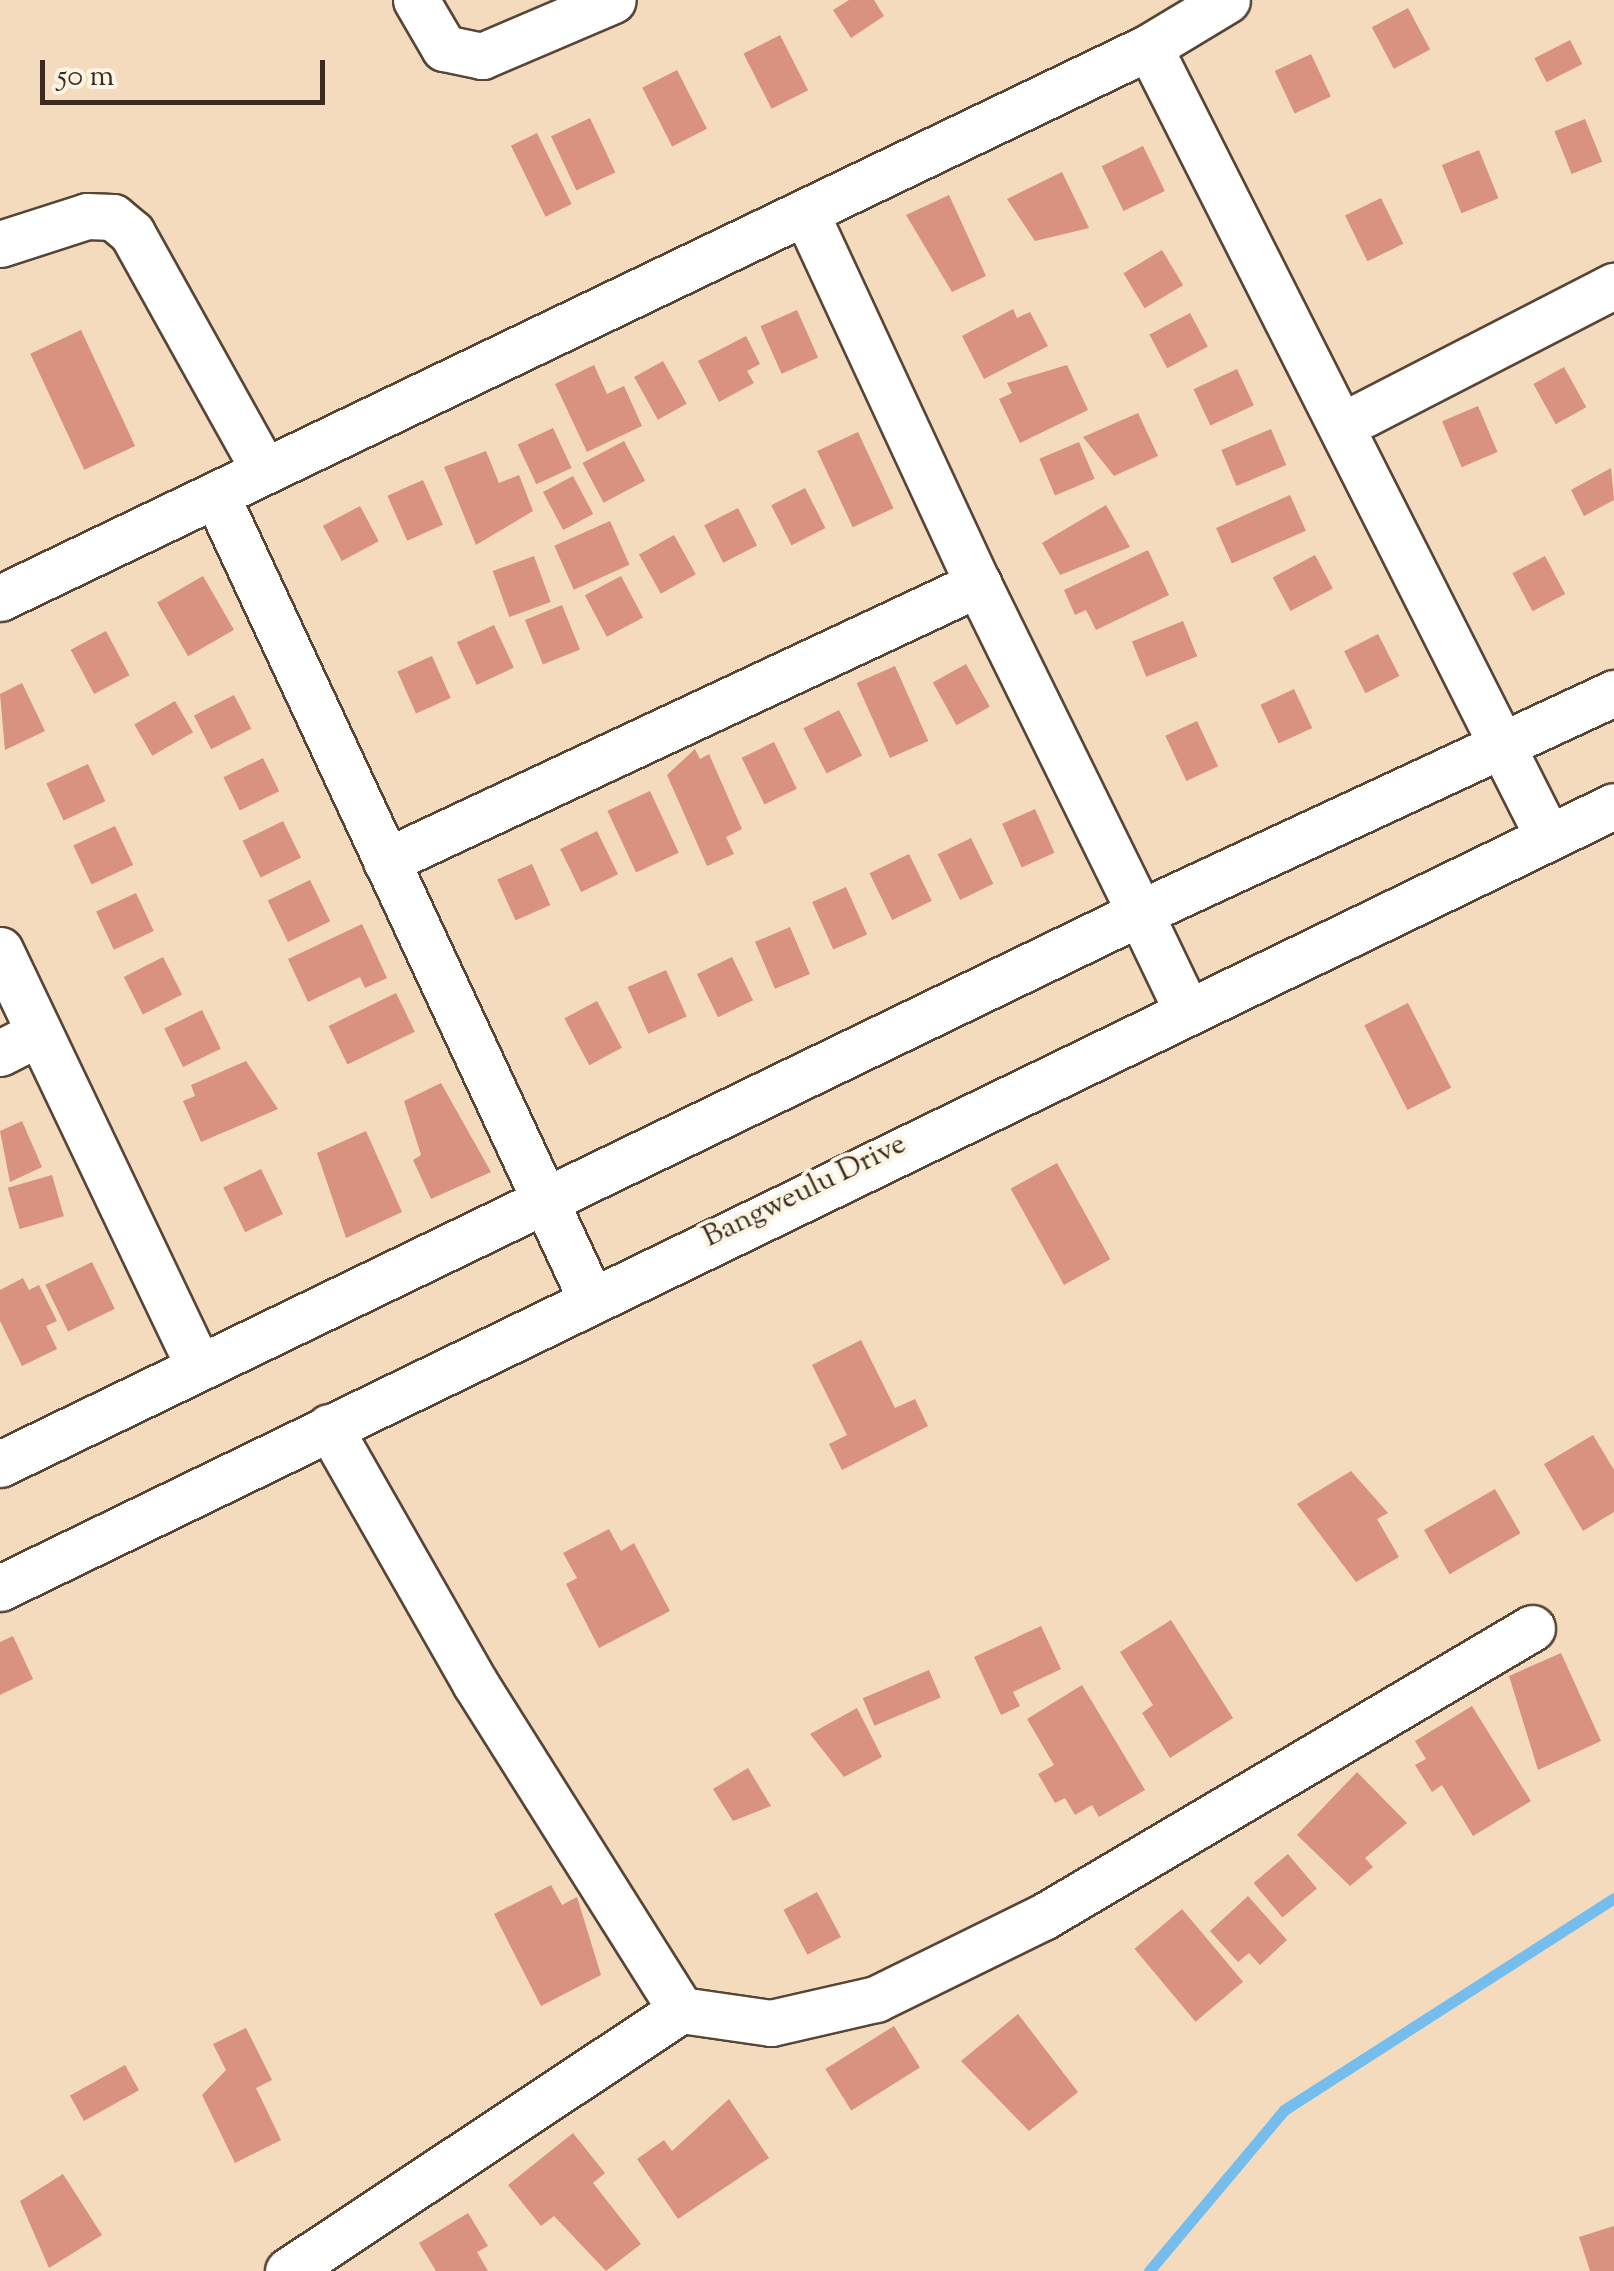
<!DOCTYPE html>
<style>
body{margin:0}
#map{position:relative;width:1614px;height:2271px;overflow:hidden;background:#f5dbbe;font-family:"Sorts Mill Goudy",serif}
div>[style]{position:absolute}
.stream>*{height:11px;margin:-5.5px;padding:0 5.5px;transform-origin:5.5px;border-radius:5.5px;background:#74bded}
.building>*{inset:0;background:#d99180;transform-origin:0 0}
.roads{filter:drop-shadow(2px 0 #574536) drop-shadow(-2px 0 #574536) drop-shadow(0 2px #574536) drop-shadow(0 -2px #574536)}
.street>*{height:45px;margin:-22.5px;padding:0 22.5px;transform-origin:22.5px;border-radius:22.5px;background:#fff}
span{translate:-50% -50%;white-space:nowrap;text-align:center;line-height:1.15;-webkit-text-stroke:8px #fcf5e5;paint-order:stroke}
.street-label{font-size:30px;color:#3b2a1e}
.scale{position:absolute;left:40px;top:60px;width:285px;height:45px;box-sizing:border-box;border:5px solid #3b2a1e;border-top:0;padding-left:12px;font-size:30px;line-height:35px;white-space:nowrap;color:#3b2a1e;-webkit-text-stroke:8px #fcf5e5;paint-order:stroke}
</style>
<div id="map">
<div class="stream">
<i style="left:1149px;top:2271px;width:210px;rotate:-50deg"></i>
<i style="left:1284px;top:2110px;width:392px;rotate:-32.7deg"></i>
</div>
<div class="building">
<i style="clip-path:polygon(849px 0,874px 0,884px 16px,851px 38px,833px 10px)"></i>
<i style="left:1408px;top:8px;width:47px;height:41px;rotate:62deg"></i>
<i style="left:780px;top:35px;width:62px;height:41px;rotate:63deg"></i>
<i style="left:1570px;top:40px;width:27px;height:40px;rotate:63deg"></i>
<i style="left:1311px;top:54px;width:47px;height:40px;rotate:65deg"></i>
<i style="left:677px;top:70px;width:66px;height:39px;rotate:63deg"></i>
<i style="left:590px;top:118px;width:60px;height:43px;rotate:65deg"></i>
<i style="left:1585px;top:119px;width:46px;height:33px;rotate:68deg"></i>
<i style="left:537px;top:133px;width:79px;height:29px;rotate:64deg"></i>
<i style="left:1143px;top:146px;width:50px;height:46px;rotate:64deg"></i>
<i style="left:1479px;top:150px;width:52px;height:40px;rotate:68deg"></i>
<i style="clip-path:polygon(1062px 172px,1089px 228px,1035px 241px,1007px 199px)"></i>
<i style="clip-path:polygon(949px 195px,986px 276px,952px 292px,906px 215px)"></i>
<i style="left:1381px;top:198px;width:51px;height:40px;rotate:64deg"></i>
<i style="left:1162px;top:250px;width:41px;height:45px;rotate:59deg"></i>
<i style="clip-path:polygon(1013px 309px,1017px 318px,1030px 312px,1048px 346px,984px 379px,962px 336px)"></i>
<i style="left:797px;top:310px;width:52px;height:40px;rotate:66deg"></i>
<i style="left:1190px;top:313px;width:38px;height:46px;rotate:62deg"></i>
<i style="left:81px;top:330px;width:128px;height:56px;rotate:65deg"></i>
<i style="clip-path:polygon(746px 336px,760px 364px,747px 371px,754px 383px,719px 402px,698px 361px)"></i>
<i style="left:663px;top:361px;width:49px;height:33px;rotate:61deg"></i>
<i style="clip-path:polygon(594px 365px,607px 394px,624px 386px,642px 426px,587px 452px,555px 384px)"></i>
<i style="clip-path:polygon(1067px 365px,1088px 410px,1020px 443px,999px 399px,1012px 393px,1007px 383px)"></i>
<i style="left:1564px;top:367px;width:46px;height:35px;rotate:61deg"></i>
<i style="left:1237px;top:369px;width:40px;height:48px;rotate:65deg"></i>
<i style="left:1478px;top:406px;width:50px;height:39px;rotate:67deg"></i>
<i style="clip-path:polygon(1138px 413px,1158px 456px,1114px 476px,1083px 437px)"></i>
<i style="left:553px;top:428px;width:44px;height:39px;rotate:65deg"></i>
<i style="left:1271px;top:429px;width:39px;height:54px;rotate:67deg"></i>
<i style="left:858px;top:432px;width:84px;height:45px;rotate:65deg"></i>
<i style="left:624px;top:441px;width:45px;height:47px;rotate:62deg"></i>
<i style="left:1079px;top:442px;width:40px;height:43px;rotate:67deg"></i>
<i style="clip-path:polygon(486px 451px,499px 483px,519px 475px,533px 511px,476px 545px,444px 467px)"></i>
<i style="clip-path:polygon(1611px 468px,1614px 500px,1584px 516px,1571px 490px)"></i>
<i style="left:573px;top:476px;width:43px;height:34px;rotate:62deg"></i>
<i style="left:423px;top:480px;width:49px;height:39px;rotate:66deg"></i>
<i style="left:805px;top:488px;width:45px;height:38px;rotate:63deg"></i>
<i style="left:1290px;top:495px;width:39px;height:81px;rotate:66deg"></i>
<i style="clip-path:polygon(1106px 505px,1130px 547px,1060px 575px,1042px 543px)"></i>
<i style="left:360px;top:506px;width:40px;height:42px;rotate:62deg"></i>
<i style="left:738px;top:508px;width:42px;height:38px;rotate:63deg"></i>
<i style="left:610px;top:521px;width:48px;height:61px;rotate:66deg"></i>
<i style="left:674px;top:535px;width:45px;height:40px;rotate:61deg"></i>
<i style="clip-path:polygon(1148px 550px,1169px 595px,1096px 630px,1086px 610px,1075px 615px,1064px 590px)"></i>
<i style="left:1315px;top:555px;width:38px;height:48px;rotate:62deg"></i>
<i style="left:534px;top:556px;width:49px;height:44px;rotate:70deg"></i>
<i style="left:1545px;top:556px;width:43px;height:37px;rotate:62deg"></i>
<i style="left:203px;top:576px;width:62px;height:53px;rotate:60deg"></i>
<i style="left:621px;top:576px;width:47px;height:41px;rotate:62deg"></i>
<i style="left:562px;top:605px;width:48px;height:40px;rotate:68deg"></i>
<i style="left:1183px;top:621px;width:38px;height:55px;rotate:68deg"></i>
<i style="left:494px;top:625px;width:47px;height:41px;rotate:65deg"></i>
<i style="left:106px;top:631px;width:50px;height:40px;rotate:62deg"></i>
<i style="left:1378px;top:634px;width:47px;height:38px;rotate:63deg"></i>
<i style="left:432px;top:656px;width:46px;height:38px;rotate:66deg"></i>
<i style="left:966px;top:664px;width:49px;height:38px;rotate:61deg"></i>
<i style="left:895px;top:666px;width:82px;height:42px;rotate:66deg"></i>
<i style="clip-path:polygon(22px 683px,45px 731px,5px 750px,0 694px)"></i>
<i style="left:1294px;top:689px;width:43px;height:37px;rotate:65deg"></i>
<i style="left:234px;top:695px;width:38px;height:45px;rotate:63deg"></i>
<i style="left:175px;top:701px;width:36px;height:47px;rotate:60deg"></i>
<i style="left:839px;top:710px;width:51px;height:40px;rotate:63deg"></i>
<i style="left:1197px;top:721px;width:50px;height:35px;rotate:65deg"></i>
<i style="left:774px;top:742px;width:52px;height:36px;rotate:64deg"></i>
<i style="clip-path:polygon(695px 749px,700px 759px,709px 754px,742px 829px,726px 837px,734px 854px,707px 866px,667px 775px)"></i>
<i style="left:263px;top:758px;width:37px;height:44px;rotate:64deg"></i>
<i style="left:88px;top:764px;width:41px;height:46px;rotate:65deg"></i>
<i style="left:650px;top:791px;width:68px;height:47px;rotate:65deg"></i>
<i style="left:1035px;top:809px;width:48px;height:36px;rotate:66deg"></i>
<i style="left:283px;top:821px;width:41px;height:45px;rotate:64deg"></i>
<i style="left:115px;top:826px;width:43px;height:46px;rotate:65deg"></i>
<i style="left:597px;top:831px;width:48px;height:41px;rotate:64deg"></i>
<i style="left:971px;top:838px;width:51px;height:37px;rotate:64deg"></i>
<i style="left:909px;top:854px;width:52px;height:44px;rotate:64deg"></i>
<i style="left:532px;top:864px;width:45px;height:38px;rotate:66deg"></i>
<i style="left:310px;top:880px;width:46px;height:47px;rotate:64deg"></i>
<i style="left:846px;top:887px;width:52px;height:37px;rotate:66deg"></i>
<i style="left:136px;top:893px;width:42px;height:44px;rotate:65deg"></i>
<i style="clip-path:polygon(362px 924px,387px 978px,365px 988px,360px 977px,308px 1002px,288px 959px)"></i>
<i style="left:790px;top:927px;width:51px;height:38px;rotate:67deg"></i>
<i style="left:163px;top:957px;width:42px;height:44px;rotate:63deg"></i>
<i style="left:732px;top:957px;width:48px;height:39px;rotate:64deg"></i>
<i style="left:666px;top:970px;width:51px;height:42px;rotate:66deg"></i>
<i style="left:396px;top:993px;width:43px;height:75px;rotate:64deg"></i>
<i style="left:597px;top:1001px;width:53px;height:37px;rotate:62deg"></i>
<i style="left:1408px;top:1003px;width:95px;height:49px;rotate:63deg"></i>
<i style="left:202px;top:1010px;width:43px;height:42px;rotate:64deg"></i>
<i style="clip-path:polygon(246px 1061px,278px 1109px,201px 1142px,183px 1101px,195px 1096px,191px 1085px)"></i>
<i style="clip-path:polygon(441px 1083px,491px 1172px,431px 1199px,413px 1160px,421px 1155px,404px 1101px)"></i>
<i style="clip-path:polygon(22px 1121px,42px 1167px,10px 1182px,0 1131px)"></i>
<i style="clip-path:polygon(366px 1131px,402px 1212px,346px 1238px,317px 1153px)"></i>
<i style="left:1057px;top:1163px;width:110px;height:53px;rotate:61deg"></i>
<i style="left:261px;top:1169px;width:50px;height:42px;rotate:64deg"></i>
<i style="left:52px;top:1175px;width:43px;height:46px;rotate:74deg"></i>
<i style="left:92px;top:1262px;width:52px;height:52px;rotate:64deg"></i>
<i style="clip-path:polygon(23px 1278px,29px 1290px,39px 1285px,57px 1321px,46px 1326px,57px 1349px,22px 1366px,0 1321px,0 1290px)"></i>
<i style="clip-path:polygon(861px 1340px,895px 1408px,915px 1399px,928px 1426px,842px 1470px,829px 1444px,847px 1435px,812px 1365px)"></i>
<i style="clip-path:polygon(1593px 1435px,1614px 1470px,1614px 1512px,1583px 1531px,1544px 1464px)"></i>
<i style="clip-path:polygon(1351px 1471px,1388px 1513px,1377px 1519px,1399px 1557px,1356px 1582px,1297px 1504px)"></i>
<i style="left:1495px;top:1489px;width:51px;height:82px;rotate:60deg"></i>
<i style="clip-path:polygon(609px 1529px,621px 1551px,634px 1543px,670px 1611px,599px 1648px,566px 1584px,577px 1578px,563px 1553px)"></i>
<i style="clip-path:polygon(1171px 1620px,1233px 1718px,1170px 1758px,1142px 1713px,1153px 1705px,1120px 1652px)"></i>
<i style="clip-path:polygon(1041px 1626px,1061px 1669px,1013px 1692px,1020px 1706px,1001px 1715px,974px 1657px)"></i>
<i style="clip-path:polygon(13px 1636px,33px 1679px,0 1695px,0 1642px)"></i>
<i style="clip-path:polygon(1561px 1653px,1601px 1741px,1538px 1770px,1509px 1676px)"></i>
<i style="left:929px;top:1670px;width:30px;height:72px;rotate:67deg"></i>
<i style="clip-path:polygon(1082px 1685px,1145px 1790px,1099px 1817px,1092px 1805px,1075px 1815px,1065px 1798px,1055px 1803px,1038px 1774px,1054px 1765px,1027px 1719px)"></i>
<i style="clip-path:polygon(1472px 1706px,1531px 1801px,1473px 1836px,1442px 1785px,1432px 1792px,1415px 1765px,1426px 1759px,1415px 1741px)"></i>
<i style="clip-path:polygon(857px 1708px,882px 1757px,844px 1777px,810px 1734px)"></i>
<i style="clip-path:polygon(748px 1768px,771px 1806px,733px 1821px,713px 1789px)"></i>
<i style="clip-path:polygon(1357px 1772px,1407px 1823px,1365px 1858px,1373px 1867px,1350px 1886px,1297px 1835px)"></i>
<i style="left:1288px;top:1854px;width:45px;height:45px;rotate:50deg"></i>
<i style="clip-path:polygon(551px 1885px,562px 1905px,577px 1897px,601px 1975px,541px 2006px,494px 1914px)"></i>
<i style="left:817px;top:1892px;width:51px;height:38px;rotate:62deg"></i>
<i style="clip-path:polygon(1248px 1896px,1287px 1940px,1260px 1965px,1249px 1953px,1238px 1962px,1210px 1931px)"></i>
<i style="left:1182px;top:1909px;width:95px;height:62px;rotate:50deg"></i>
<i style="clip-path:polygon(1018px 2014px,1078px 2092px,1029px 2131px,961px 2061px)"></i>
<i style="left:894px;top:2026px;width:49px;height:81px;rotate:58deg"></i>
<i style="clip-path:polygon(246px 2028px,272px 2080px,256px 2088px,281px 2140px,235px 2163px,202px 2095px,226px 2070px,213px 2044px)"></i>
<i style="left:125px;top:2065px;width:29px;height:63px;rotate:61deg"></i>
<i style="clip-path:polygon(729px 2099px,769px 2158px,678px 2219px,637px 2159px,664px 2140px,672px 2151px)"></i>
<i style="clip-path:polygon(573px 2133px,605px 2173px,593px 2183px,641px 2244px,606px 2271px,554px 2216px,541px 2226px,508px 2185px)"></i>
<i style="clip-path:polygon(63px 2174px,102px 2235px,49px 2268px,20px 2201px)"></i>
<i style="clip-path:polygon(468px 2213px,488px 2246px,477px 2252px,488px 2271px,436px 2271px,419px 2243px)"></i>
<i style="clip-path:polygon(1614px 2226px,1614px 2271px,1590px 2271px,1579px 2237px)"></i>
</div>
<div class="roads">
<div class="street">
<i style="left:416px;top:0;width:56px;rotate:59.7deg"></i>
<i style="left:444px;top:48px;width:39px;rotate:12deg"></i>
<i style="left:482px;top:56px;width:142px;rotate:-23.1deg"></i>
<i style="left:1149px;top:47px;width:885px;rotate:63.2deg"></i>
<i style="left:0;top:244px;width:91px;rotate:-17.8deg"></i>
<i style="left:87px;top:216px;width:26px;rotate:2deg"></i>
<i style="left:113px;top:217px;width:25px;rotate:40deg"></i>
<i style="left:132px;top:233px;width:271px;rotate:60.9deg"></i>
<i style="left:1343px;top:425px;width:305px;rotate:-27.2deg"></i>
<i style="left:216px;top:495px;width:885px;rotate:65deg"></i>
<i style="left:0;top:598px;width:1274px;rotate:-25.62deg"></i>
<i style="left:1149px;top:47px;width:91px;rotate:-31.1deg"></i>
<i style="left:386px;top:861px;width:654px;rotate:-25.08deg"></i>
<i style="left:978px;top:584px;width:409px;rotate:-114.9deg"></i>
<i style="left:0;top:950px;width:461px;rotate:64.5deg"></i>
<i style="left:1185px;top:1007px;width:104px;rotate:-115.6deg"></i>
<i style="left:1140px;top:913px;width:523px;rotate:-24.9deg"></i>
<i style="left:0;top:1053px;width:44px;rotate:-27.1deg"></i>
<i style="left:329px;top:1427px;width:295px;rotate:60.3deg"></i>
<i style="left:475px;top:1683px;width:386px;rotate:57.8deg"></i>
<i style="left:0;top:1464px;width:1266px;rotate:-25.8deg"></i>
<i style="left:1140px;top:913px;width:367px;rotate:-116.2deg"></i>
<i style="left:0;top:1588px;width:1793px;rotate:-25.85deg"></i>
<i style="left:288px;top:2271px;width:472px;rotate:-33.6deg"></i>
<i style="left:681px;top:2010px;width:91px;rotate:8.2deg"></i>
<i style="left:771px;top:2023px;width:108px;rotate:-12.9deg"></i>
<i style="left:876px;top:1999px;width:186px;rotate:-26.2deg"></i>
<i style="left:1043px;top:1917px;width:568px;rotate:-30.58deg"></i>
</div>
</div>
<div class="street-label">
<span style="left:805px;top:1192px;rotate:-26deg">Bangweulu Drive</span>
</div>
<div class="scale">50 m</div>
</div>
